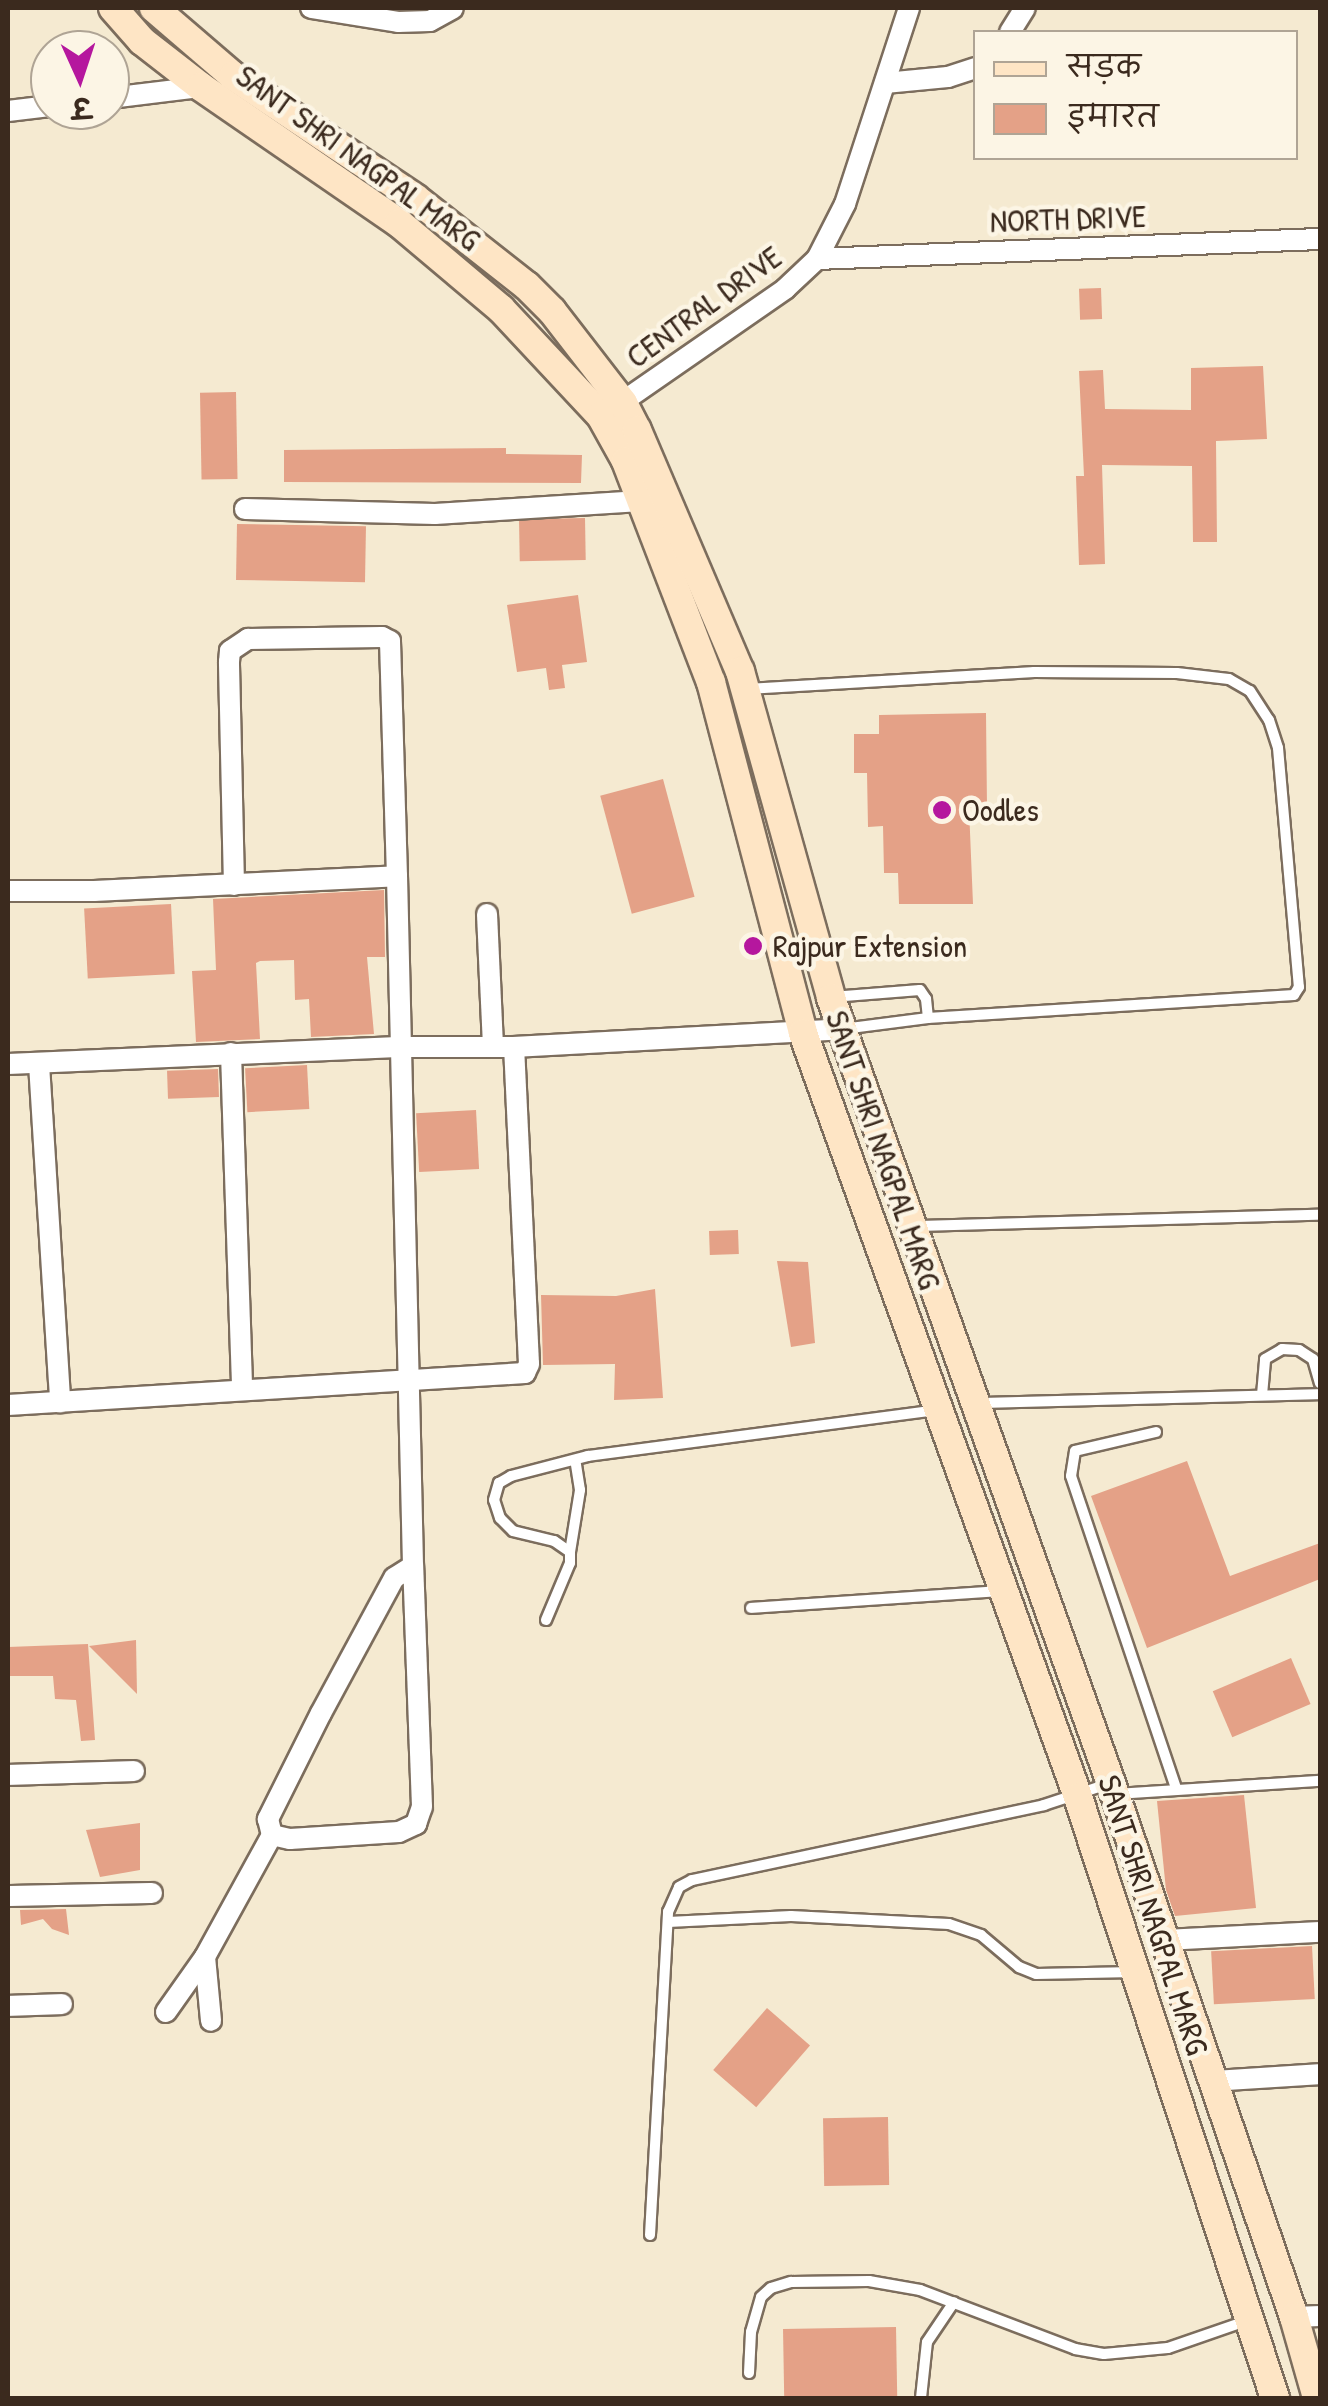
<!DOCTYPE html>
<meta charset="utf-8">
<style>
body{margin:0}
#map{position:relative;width:1328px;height:2406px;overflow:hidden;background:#f5ead1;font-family:"Patrick Hand","Playpen Sans Deva",sans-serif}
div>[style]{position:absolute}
.building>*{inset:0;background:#e4a187;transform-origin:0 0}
.roads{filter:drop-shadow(2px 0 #7c6d5d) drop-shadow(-2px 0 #7c6d5d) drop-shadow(0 2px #7c6d5d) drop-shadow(0 -2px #7c6d5d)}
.lane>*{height:10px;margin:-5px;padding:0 5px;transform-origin:5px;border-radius:5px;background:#fff}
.street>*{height:20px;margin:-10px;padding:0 10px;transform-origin:10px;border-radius:10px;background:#fff}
.secondary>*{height:28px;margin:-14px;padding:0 14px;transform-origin:14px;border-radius:14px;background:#fee5c5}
.dots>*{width:28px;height:28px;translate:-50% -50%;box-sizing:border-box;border:5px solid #fcf5e5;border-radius:50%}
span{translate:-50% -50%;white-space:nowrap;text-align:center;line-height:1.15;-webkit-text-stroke:9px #fcf5e5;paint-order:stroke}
.street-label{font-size:32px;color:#3b2a1e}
.poi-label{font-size:32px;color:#3b2a1e}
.left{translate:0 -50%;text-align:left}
.frame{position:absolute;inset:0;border:10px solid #3b2a1e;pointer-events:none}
.legend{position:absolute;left:973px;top:30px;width:325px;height:130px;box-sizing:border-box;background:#fcf5e5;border:2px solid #afa495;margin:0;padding:12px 18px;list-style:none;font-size:30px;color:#3b2a1e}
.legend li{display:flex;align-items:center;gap:20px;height:50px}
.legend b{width:50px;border:2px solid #afa495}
.north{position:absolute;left:30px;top:30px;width:100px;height:100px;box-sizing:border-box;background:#fcf5e5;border:2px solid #afa495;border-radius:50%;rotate:177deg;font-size:28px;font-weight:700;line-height:40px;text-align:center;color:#3b2a1e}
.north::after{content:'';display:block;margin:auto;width:35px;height:45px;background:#b5179e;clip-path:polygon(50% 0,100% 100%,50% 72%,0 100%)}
</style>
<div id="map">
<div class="building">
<i style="left:1101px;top:288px;width:31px;height:22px;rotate:88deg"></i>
<i style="clip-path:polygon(1263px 366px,1267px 439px,1216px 441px,1217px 542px,1193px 542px,1192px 466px,1102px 465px,1105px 564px,1079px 565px,1076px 476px,1084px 476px,1079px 371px,1103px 370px,1105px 409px,1191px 410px,1191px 368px)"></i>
<i style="left:236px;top:392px;width:87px;height:36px;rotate:89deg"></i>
<i style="clip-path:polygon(506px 448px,506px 454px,582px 455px,581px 483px,284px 482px,284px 450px)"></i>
<i style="left:585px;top:518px;width:42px;height:66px;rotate:89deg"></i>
<i style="left:237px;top:524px;width:129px;height:56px;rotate:1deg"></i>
<i style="clip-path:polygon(578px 595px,587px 662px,562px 665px,565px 688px,549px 690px,546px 668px,517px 672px,507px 605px)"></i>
<i style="clip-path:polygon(986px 713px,987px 808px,969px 808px,973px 904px,899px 904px,898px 873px,884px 873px,883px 826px,868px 827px,867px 773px,854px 773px,854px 734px,879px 734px,879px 715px)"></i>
<i style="left:663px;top:779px;width:122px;height:65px;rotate:75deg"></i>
<i style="clip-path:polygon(384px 890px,385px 957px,367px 957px,374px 1034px,311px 1037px,309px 999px,295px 1000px,294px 960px,260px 961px,256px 963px,260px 1039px,196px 1042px,192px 971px,216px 970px,213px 899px)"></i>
<i style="left:171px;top:904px;width:70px;height:87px;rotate:87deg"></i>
<i style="left:307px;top:1065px;width:44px;height:62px;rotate:87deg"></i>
<i style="left:218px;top:1069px;width:28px;height:51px;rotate:88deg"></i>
<i style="left:476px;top:1110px;width:59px;height:60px;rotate:87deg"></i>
<i style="left:738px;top:1230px;width:24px;height:29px;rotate:88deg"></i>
<i style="clip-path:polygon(777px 1261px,808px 1262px,815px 1343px,791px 1347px)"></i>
<i style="clip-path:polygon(655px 1289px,663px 1398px,614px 1400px,615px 1364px,543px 1365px,541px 1295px,616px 1296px)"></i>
<i style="clip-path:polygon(1187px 1461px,1230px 1576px,1320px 1543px,1320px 1579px,1147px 1648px,1091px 1496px)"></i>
<i style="clip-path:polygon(136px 1640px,137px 1694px,89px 1646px)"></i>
<i style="clip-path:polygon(88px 1644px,95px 1740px,81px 1741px,76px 1700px,55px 1699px,53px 1676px,8px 1676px,8px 1647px)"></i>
<i style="left:1291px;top:1658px;width:50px;height:85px;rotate:67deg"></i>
<i style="clip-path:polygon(1244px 1795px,1256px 1908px,1175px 1916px,1166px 1890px,1157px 1801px)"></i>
<i style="clip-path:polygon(140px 1823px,140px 1870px,100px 1877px,86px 1830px)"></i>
<i style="clip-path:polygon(66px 1909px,69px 1935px,52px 1929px,43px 1919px,21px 1925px,20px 1910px)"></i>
<i style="left:1312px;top:1946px;width:53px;height:101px;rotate:87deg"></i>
<i style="left:767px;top:2008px;width:57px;height:82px;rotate:41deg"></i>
<i style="left:888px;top:2117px;width:68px;height:65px;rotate:89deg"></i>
<i style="left:896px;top:2327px;width:71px;height:113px;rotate:89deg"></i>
</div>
<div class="roads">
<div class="lane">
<i style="left:747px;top:689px;width:288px;rotate:-3.4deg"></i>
<i style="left:1034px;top:672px;width:143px;rotate:0.4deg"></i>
<i style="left:1177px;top:673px;width:52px;rotate:6.6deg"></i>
<i style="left:1229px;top:679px;width:24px;rotate:30deg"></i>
<i style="left:1250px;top:691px;width:35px;rotate:57deg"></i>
<i style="left:1269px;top:720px;width:29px;rotate:72deg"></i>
<i style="left:1278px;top:748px;width:240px;rotate:85deg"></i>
<i style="left:1299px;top:987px;width:9px;rotate:122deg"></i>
<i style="left:1294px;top:995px;width:367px;rotate:176.4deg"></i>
<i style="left:928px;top:1018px;width:86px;rotate:172.6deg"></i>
<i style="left:832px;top:997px;width:88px;rotate:-4.5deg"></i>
<i style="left:920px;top:990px;width:11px;rotate:56deg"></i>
<i style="left:926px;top:999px;width:19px;rotate:84deg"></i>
<i style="left:915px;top:1226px;width:405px;rotate:-1.6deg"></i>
<i style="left:1262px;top:1395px;width:36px;rotate:-85deg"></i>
<i style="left:1265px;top:1359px;width:20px;rotate:-30deg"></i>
<i style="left:1282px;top:1349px;width:17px;rotate:3deg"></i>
<i style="left:1299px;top:1350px;width:17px;rotate:33deg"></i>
<i style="left:1313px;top:1359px;width:25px;rotate:74deg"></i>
<i style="left:977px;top:1403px;width:343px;rotate:-1.5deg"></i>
<i style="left:1156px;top:1432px;width:83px;rotate:166.8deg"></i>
<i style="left:1075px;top:1451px;width:25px;rotate:99deg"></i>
<i style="left:1071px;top:1476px;width:329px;rotate:71.4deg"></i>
<i style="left:570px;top:1552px;width:63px;rotate:-80.8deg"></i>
<i style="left:580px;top:1490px;width:30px;rotate:-99deg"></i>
<i style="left:751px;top:1608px;width:249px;rotate:-3.9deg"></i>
<i style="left:546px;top:1620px;width:62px;rotate:-67.2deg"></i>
<i style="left:570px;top:1563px;width:11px;rotate:-90deg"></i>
<i style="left:570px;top:1552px;width:19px;rotate:-145deg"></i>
<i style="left:554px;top:1541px;width:42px;rotate:-166.3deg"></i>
<i style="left:513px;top:1531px;width:18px;rotate:-135deg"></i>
<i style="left:500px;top:1518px;width:19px;rotate:-108deg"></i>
<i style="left:494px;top:1500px;width:18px;rotate:-74deg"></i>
<i style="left:499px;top:1483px;width:14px;rotate:-30deg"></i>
<i style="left:511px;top:1476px;width:80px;rotate:-14.6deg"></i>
<i style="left:588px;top:1456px;width:352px;rotate:-7.5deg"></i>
<i style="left:1117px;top:1794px;width:203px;rotate:-3.7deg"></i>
<i style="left:668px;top:1922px;width:123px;rotate:-2.8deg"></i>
<i style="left:791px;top:1916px;width:158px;rotate:2.9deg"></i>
<i style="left:949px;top:1924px;width:34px;rotate:19deg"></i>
<i style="left:981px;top:1935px;width:50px;rotate:40.1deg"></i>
<i style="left:1019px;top:1967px;width:18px;rotate:22deg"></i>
<i style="left:1036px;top:1974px;width:99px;rotate:-1.2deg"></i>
<i style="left:650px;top:2235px;width:324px;rotate:-86.8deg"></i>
<i style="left:668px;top:1912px;width:27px;rotate:-66deg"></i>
<i style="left:679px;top:1887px;width:15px;rotate:-28deg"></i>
<i style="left:692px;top:1880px;width:360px;rotate:-12deg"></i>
<i style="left:1044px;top:1805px;width:67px;rotate:-18.2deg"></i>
<i style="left:749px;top:2373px;width:41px;rotate:-87.2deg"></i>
<i style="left:751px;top:2332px;width:36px;rotate:-74deg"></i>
<i style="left:761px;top:2297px;width:13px;rotate:-42deg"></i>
<i style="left:771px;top:2288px;width:21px;rotate:-17deg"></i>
<i style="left:791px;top:2282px;width:78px;rotate:-0.7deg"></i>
<i style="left:869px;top:2281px;width:52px;rotate:10deg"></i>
<i style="left:920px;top:2290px;width:166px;rotate:20.8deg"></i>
<i style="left:1075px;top:2349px;width:29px;rotate:10deg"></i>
<i style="left:1104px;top:2354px;width:64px;rotate:-5.4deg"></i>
<i style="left:1168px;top:2348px;width:86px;rotate:-19.1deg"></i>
<i style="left:921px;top:2398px;width:56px;rotate:-83.9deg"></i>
<i style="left:927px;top:2342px;width:48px;rotate:-56deg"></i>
</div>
<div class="street">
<i style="left:311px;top:8px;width:88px;rotate:9.1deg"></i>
<i style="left:398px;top:22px;width:32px;rotate:-2deg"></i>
<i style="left:430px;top:21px;width:26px;rotate:-29deg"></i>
<i style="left:1010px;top:32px;width:28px;rotate:-58deg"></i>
<i style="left:885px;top:83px;width:63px;rotate:-5.4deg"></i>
<i style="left:948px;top:77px;width:29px;rotate:-18deg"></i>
<i style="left:110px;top:98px;width:92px;rotate:-6.9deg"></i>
<i style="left:8px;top:111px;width:42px;rotate:-6.8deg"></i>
<i style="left:817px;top:259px;width:503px;rotate:-2.28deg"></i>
<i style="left:612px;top:409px;width:211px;rotate:-34.7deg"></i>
<i style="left:785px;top:289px;width:44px;rotate:-43.2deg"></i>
<i style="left:817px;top:259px;width:62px;rotate:-63deg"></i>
<i style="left:845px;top:204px;width:206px;rotate:-71.9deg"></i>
<i style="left:245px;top:509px;width:190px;rotate:1.5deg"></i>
<i style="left:435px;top:514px;width:206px;rotate:-3.6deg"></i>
<i style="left:234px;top:885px;width:223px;rotate:-91.3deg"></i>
<i style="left:229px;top:662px;width:11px;rotate:-85deg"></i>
<i style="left:230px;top:651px;width:22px;rotate:-34deg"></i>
<i style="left:248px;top:639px;width:134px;rotate:-0.9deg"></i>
<i style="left:382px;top:637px;width:9px;rotate:27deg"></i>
<i style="left:390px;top:641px;width:235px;rotate:88.3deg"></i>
<i style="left:8px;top:891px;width:86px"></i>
<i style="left:94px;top:891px;width:303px;rotate:-2.8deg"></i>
<i style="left:397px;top:876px;width:690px;rotate:88.67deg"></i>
<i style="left:413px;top:1566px;width:22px;rotate:148deg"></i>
<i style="left:394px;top:1578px;width:153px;rotate:118.4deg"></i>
<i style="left:321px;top:1713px;width:119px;rotate:116.6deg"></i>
<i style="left:268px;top:1819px;width:16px;rotate:76deg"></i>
<i style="left:272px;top:1835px;width:139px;rotate:118.8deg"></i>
<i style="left:205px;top:1957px;width:64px;rotate:84.6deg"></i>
<i style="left:487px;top:914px;width:133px;rotate:87.4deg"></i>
<i style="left:231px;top:1053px;width:337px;rotate:88.1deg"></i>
<i style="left:8px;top:1064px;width:390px;rotate:-2.5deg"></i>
<i style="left:398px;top:1047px;width:116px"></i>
<i style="left:514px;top:1047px;width:328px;rotate:-3.1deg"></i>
<i style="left:39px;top:1064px;width:339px;rotate:86.4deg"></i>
<i style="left:8px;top:1405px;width:518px;rotate:-3.54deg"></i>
<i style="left:525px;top:1373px;width:10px;rotate:-66deg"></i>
<i style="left:529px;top:1364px;width:317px;rotate:-92.7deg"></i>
<i style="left:8px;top:1775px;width:126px;rotate:-1.8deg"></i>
<i style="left:272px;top:1835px;width:18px;rotate:13deg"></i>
<i style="left:290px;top:1839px;width:109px;rotate:-3.7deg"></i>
<i style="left:399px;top:1832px;width:19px;rotate:-25deg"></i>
<i style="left:416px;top:1824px;width:18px;rotate:-71deg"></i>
<i style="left:422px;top:1807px;width:241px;rotate:-92.1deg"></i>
<i style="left:8px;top:1896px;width:144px;rotate:-1.2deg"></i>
<i style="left:1165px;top:1940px;width:155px;rotate:-3deg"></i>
<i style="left:8px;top:2006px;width:54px;rotate:-2.1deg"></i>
<i style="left:166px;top:2012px;width:67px;rotate:-54.7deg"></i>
<i style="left:1213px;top:2081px;width:107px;rotate:-3.7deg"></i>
<i style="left:1294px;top:2317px;width:26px;rotate:-2deg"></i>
</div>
<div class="secondary">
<i style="left:113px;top:8px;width:44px;rotate:48.7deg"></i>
<i style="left:142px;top:41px;width:75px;rotate:37.9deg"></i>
<i style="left:201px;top:87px;width:240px;rotate:34.5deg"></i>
<i style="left:399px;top:223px;width:133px;rotate:40.1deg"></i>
<i style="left:501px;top:309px;width:146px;rotate:46.9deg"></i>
<i style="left:601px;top:416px;width:51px;rotate:60.9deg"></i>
<i style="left:626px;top:461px;width:237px;rotate:69deg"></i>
<i style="left:711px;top:682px;width:363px;rotate:75.3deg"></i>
<i style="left:803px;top:1033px;width:812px;rotate:70.2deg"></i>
<i style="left:1078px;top:1797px;width:632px;rotate:71.85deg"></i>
<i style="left:154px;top:8px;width:104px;rotate:40.7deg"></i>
<i style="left:233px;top:76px;width:219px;rotate:33.8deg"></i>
<i style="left:415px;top:198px;width:142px;rotate:38.2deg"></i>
<i style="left:527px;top:286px;width:35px;rotate:45deg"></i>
<i style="left:552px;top:311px;width:116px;rotate:52.3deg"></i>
<i style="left:623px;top:403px;width:30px;rotate:63deg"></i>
<i style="left:637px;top:430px;width:262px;rotate:66.9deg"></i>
<i style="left:740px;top:671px;width:339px;rotate:74.4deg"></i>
<i style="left:831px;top:998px;width:833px;rotate:70.37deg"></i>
<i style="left:1111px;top:1783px;width:564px;rotate:71.08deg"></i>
<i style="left:1294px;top:2317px;width:84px;rotate:74.1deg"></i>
</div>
</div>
<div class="dots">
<i style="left:942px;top:810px;background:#b5179e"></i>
<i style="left:753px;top:946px;background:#b5179e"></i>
</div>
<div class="street-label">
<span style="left:358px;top:158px;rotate:36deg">SANT SHRI NAGPAL MARG</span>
<span style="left:1068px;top:219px;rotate:-2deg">NORTH DRIVE</span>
<span style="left:704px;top:307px;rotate:-36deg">CENTRAL DRIVE</span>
<span style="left:883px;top:1150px;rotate:71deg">SANT SHRI NAGPAL MARG</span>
<span style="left:1153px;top:1915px;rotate:72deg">SANT SHRI NAGPAL MARG</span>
</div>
<div class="poi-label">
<span class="left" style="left:962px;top:810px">Oodles</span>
<span class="left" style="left:773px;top:946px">Rajpur Extension</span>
</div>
<div class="frame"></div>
<ul class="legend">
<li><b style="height:12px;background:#fee5c5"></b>सड़क</li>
<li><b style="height:28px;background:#e4a187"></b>इमारत</li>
</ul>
<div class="north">उ</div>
</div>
